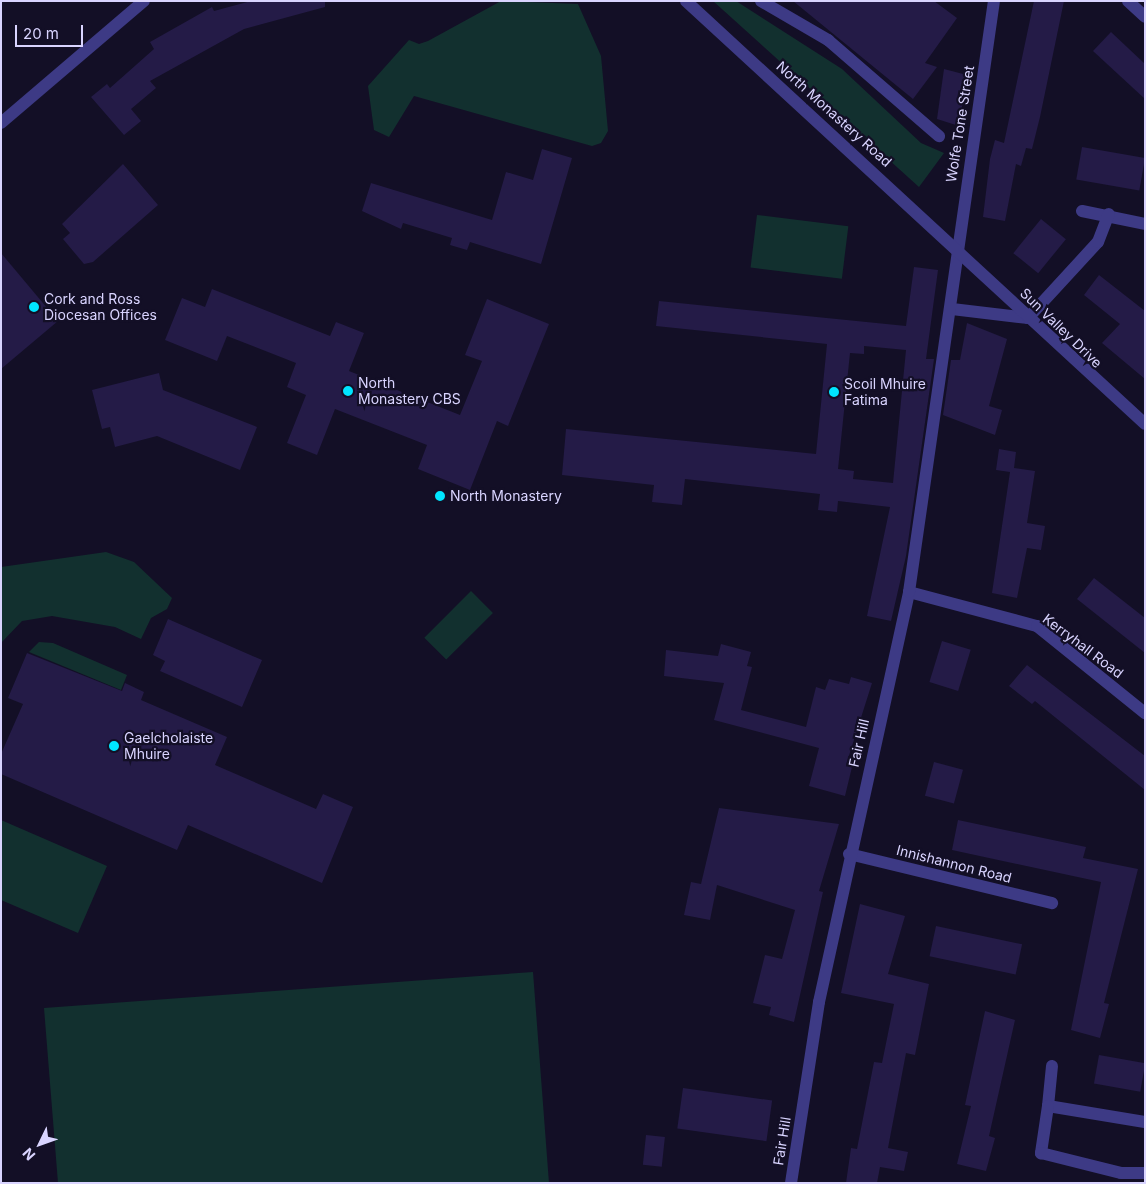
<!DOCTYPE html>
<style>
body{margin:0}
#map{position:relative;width:1146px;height:1184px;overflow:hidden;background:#130f26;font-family:Inter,sans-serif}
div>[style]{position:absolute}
.green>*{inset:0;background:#12302f;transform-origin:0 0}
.building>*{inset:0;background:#241b47;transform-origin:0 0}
.minor>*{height:12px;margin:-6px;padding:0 6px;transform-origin:6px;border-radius:6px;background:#3d3a85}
.tertiary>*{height:12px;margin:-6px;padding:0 6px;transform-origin:6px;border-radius:6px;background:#3d3a85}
.dots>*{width:14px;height:14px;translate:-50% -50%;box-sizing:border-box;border:2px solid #130f26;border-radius:50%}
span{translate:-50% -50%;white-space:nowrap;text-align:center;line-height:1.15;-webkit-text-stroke:4.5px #130f26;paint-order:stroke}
.street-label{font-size:14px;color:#d9d4ff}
.poi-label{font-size:14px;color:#d9d4ff}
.left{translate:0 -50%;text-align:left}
.frame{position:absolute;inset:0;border:2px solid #d9d4ff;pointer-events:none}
.north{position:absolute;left:15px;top:1119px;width:50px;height:50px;-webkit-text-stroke:4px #130f26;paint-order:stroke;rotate:228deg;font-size:14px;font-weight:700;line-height:20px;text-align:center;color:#d9d4ff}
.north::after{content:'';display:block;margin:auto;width:18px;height:22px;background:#d9d4ff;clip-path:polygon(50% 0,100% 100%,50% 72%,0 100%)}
.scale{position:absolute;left:15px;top:25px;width:68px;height:22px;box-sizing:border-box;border:2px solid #d9d4ff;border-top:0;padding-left:6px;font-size:15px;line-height:18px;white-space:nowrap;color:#d9d4ff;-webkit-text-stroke:4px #130f26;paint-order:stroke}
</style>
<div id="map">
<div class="green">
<i style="clip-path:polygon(501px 1px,578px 4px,601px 56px,608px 131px,601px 143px,592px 146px,414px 96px,389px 137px,374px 130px,368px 86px,409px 40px,419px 44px,428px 41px)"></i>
<i style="clip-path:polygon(713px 1px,736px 1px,842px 69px,921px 143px,944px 153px,919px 187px)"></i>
<i style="left:757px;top:215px;width:92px;height:53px;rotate:7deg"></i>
<i style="clip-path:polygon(106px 552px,134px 562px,172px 598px,167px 609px,151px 618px,141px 639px,115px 627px,52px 616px,22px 621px,1px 643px,1px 567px)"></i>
<i style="left:471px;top:591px;width:31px;height:66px;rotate:45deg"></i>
<i style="clip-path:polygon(39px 642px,53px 643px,127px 675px,121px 690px,29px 652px)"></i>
<i style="clip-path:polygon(1px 820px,107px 866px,78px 933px,1px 900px)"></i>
<i style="clip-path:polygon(533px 972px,549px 1183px,58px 1183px,44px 1008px)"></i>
</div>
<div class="building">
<i style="clip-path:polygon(251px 1px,325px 1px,325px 7px,244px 29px,150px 81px,156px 88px,131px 109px,141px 121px,124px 135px,91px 97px,107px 84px,110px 88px,154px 49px,150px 42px,212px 7px,214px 11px)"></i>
<i style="clip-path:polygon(793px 1px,934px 1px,957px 18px,925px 63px,937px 67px,913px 99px)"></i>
<i style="clip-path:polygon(1034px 1px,1064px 1px,1040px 117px,1032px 149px,1026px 148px,1021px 166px,1016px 164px,1005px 221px,983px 217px,990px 159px,995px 140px,1004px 143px)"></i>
<i style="clip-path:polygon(1111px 32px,1145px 64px,1145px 99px,1093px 51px)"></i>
<i style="clip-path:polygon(944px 69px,967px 75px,959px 126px,937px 119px)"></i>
<i style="left:1082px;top:147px;width:64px;height:33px;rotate:10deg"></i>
<i style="clip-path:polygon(542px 149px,572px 158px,541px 264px,470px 242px,467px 250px,450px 245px,452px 238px,403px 223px,401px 229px,362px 211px,371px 183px,492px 220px,506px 172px,533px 180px)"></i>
<i style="clip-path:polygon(123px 164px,158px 205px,93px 262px,84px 264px,63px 239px,70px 233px,62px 224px)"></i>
<i style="left:1041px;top:219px;width:32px;height:44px;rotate:39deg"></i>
<i style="clip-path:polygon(1px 253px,58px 321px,1px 369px)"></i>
<i style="clip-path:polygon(evenodd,914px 267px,938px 270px,926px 359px,934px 359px,906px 556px,891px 621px,867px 616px,890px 507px,838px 501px,837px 512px,818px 510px,820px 494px,685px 479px,682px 505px,652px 502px,654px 485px,562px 475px,566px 429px,816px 454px,827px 344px,656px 326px,659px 301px,906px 326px,914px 267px,864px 346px,906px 350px,893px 483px,853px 479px,854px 471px,838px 469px,850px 353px,864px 354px,864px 346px)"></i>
<i style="clip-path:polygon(1099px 275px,1145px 311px,1145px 379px,1102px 343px,1120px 324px,1084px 295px)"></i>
<i style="clip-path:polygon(212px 289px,330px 336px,336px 322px,364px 333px,349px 371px,460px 415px,482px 361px,465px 355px,487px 299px,549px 324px,508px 426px,497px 421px,470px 490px,418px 469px,427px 445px,335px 409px,317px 455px,287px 443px,306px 395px,287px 387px,296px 363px,227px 336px,217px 361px,165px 340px,182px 298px,205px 307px)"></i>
<i style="clip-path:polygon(967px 323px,1007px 339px,989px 406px,1002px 410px,995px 435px,943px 415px,951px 360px,960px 360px)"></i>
<i style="clip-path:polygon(159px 373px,163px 390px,257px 427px,240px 470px,157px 436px,115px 447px,110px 427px,102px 429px,92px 390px)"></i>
<i style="clip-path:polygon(999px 449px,1016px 452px,1014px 468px,1035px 471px,1027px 523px,1045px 526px,1041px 550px,1027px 548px,1017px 598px,992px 593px,1010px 472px,996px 470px)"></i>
<i style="clip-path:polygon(1094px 578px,1145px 618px,1145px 653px,1077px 599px)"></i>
<i style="clip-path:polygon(168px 619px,262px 660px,242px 707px,160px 671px,165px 661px,153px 655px)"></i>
<i style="left:942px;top:641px;width:30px;height:43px;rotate:17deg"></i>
<i style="clip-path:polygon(721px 644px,751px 652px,747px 666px,752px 667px,741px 710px,806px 727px,816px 687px,825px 690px,829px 679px,849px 684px,851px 677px,872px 683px,846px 765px,852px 767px,845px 796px,809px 786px,819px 748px,714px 720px,724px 683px,664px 676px,666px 650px,718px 656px)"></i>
<i style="clip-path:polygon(27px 653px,122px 691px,125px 683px,144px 692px,141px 700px,227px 737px,215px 765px,316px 809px,323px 794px,353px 807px,322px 883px,188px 825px,177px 850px,1px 774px,1px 754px,23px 704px,8px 698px)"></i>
<i style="clip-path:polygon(1027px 665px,1145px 756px,1145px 790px,1035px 701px,1032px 704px,1009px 686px)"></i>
<i style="left:934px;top:762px;width:30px;height:35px;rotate:15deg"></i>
<i style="clip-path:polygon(719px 808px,839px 824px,819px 891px,823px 892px,794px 1022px,769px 1015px,771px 1007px,753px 1003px,765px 955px,782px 959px,795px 910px,717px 885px,710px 920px,684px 915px,691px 882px,701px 884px)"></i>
<i style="clip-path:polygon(958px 820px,1086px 847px,1083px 858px,1138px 869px,1104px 1003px,1109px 1004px,1100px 1038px,1071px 1030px,1101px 882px,952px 850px)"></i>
<i style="clip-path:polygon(860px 904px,905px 916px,888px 974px,929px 984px,915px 1055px,906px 1053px,888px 1148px,908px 1152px,904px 1171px,880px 1167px,877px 1183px,846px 1183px,851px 1148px,857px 1149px,874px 1062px,882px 1063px,894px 1004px,841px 993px)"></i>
<i style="left:936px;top:926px;width:88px;height:31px;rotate:12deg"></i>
<i style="clip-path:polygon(985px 1011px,1015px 1020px,989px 1136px,995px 1138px,986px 1171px,957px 1164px,971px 1106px,965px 1105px)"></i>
<i style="left:1099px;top:1055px;width:47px;height:29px;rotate:10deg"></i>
<i style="left:683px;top:1088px;width:90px;height:41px;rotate:8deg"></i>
<i style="left:646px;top:1135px;width:19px;height:30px;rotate:6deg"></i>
</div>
<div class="minor">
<i style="left:761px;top:1px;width:78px;rotate:30.2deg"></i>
<i style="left:828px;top:40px;width:147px;rotate:40.9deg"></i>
<i style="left:1128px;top:1px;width:23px;rotate:43deg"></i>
<i style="left:1px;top:123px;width:188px;rotate:-40.5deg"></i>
<i style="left:1082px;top:211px;width:64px;rotate:11.7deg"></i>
<i style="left:952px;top:309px;width:77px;rotate:6.8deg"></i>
<i style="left:1028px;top:318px;width:103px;rotate:-47.4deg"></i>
<i style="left:1098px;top:242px;width:30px;rotate:-69deg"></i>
<i style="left:909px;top:592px;width:132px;rotate:14.9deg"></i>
<i style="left:1037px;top:626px;width:139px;rotate:38.9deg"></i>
<i style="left:849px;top:854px;width:209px;rotate:13.6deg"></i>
<i style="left:1052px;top:1066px;width:40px;rotate:95.7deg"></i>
<i style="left:1048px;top:1106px;width:98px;rotate:9.4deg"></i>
<i style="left:1048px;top:1106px;width:48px;rotate:98.5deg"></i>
<i style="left:1041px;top:1153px;width:82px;rotate:14deg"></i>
<i style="left:1121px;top:1173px;width:24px"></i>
<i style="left:791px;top:1183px;width:183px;rotate:-81.2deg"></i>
<i style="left:819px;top:1002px;width:420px;rotate:-77.6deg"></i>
<i style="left:909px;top:592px;width:597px;rotate:-81.82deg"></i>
</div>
<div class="tertiary">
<i style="left:686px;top:1px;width:624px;rotate:42.66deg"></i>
</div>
<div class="dots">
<i style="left:34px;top:307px;background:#00e5ff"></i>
<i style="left:348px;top:391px;background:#00e5ff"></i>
<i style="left:834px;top:392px;background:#00e5ff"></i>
<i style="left:440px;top:496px;background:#00e5ff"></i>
<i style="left:114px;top:746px;background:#00e5ff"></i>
</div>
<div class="street-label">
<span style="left:834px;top:114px;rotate:42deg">North Monastery Road</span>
<span style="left:960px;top:124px;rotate:-81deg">Wolfe Tone Street</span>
<span style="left:1061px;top:328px;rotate:44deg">Sun Valley Drive</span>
<span style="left:1083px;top:646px;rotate:37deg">Kerryhall Road</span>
<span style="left:859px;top:743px;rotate:-77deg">Fair Hill</span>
<span style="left:954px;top:864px;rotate:14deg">Innishannon Road</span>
<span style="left:782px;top:1141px;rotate:-81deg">Fair Hill</span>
</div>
<div class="poi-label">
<span class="left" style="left:44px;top:307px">Cork and Ross<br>Diocesan Offices</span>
<span class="left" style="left:358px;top:391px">North<br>Monastery CBS</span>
<span class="left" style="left:844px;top:392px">Scoil Mhuire<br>Fatima</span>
<span class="left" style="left:450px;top:496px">North Monastery</span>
<span class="left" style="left:124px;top:746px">Gaelcholaiste<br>Mhuire</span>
</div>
<div class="frame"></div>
<div class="north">N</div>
<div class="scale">20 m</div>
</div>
